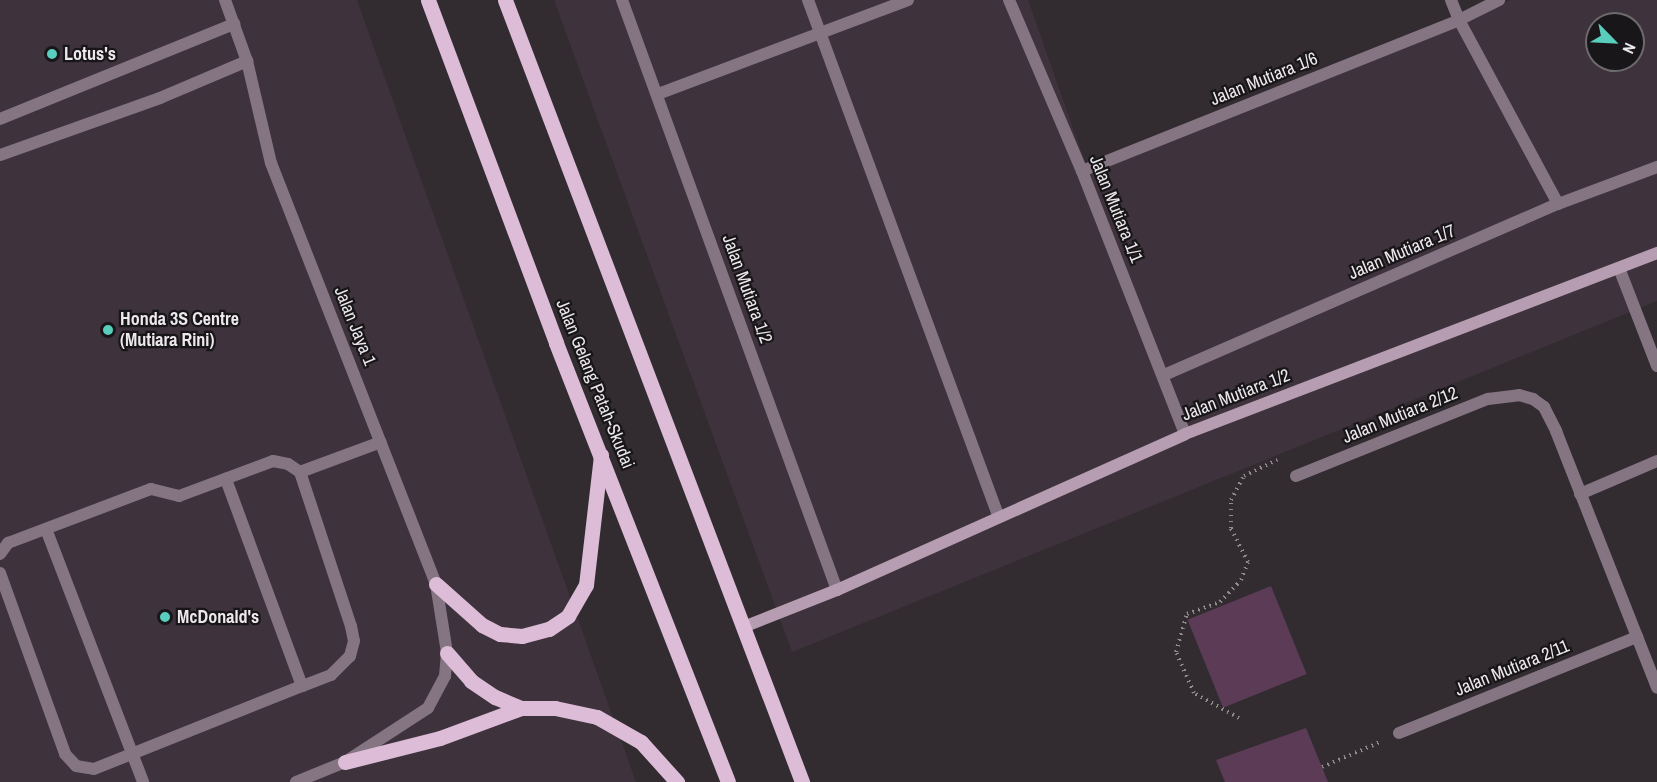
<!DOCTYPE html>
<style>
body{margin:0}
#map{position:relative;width:1657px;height:782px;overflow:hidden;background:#322c31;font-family:"Archivo Narrow",sans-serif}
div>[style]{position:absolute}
.built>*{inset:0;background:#3e323c}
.green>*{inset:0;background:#5b3b56;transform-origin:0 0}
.path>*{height:4px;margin-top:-2px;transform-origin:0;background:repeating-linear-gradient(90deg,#8f8a8e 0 1.5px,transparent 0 6px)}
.lane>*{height:12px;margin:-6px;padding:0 6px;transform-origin:6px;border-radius:6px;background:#857583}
.street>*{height:12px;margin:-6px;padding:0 6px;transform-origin:6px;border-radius:6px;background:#857583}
.secondary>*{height:12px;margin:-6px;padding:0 6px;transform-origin:6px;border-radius:6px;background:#b79db2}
.primary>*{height:15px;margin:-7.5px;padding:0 7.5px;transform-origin:7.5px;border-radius:7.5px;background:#ddbcd7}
.dots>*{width:16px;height:16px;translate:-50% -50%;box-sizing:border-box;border:3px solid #181618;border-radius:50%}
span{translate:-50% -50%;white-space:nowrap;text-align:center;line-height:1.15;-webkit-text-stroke:4.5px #181618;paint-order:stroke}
.poi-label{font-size:18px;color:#ece8ec;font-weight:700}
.left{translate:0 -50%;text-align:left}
.street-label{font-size:18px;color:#ece8ec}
.north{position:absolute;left:1585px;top:12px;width:60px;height:60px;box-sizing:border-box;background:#181618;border:2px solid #6d6a6d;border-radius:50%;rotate:114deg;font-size:16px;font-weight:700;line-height:24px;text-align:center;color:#ece8ec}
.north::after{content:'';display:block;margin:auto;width:21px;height:27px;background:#5acebc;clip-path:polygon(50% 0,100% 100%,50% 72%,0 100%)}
</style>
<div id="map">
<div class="built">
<i style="clip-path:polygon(0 0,357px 0,636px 782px,0 782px)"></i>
<i style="clip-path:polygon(evenodd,554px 0,1028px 0,1086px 165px,1511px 0,1657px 0,1657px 301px,792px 652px,554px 0,1597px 24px,1633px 24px,1633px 60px,1597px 60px,1597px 24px)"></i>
</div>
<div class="green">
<i style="left:1271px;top:586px;width:95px;height:90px;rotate:68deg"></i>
<i style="clip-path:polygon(1306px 728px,1328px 782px,1225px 782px,1216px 760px)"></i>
</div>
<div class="path">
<i style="left:1239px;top:718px;width:51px;rotate:-150.9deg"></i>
<i style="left:1194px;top:693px;width:45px;rotate:-113.7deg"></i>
<i style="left:1176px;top:652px;width:40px;rotate:-74deg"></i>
<i style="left:1187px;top:614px;width:35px;rotate:-20deg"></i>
<i style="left:1220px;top:602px;width:30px;rotate:-46deg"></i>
<i style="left:1241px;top:580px;width:19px;rotate:-69deg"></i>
<i style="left:1248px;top:562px;width:38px;rotate:-117deg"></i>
<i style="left:1231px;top:528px;width:28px;rotate:-90deg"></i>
<i style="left:1231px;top:500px;width:27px;rotate:-62deg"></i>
<i style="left:1244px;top:476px;width:37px;rotate:-26deg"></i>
<i style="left:1322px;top:767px;width:63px;rotate:-23.3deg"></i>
</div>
<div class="lane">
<i style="left:225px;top:0;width:65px;rotate:70.2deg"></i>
<i style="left:808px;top:0;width:549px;rotate:69.75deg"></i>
<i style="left:1459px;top:20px;width:209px;rotate:61.7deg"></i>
<i style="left:658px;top:94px;width:267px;rotate:-20.6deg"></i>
<i style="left:0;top:119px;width:253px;rotate:-22.1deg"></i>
<i style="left:300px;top:472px;width:86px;rotate:-20.3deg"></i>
<i style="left:46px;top:529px;width:271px;rotate:69deg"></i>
<i style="left:0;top:554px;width:14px;rotate:-54deg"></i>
<i style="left:8px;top:543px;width:153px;rotate:-20.7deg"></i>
<i style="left:151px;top:489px;width:29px;rotate:14deg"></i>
<i style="left:179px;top:496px;width:100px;rotate:-20.4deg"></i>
<i style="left:273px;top:461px;width:15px;rotate:11deg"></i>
<i style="left:288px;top:464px;width:14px;rotate:34deg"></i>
<i style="left:300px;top:472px;width:162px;rotate:71.7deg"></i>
<i style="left:351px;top:626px;width:15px;rotate:79deg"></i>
<i style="left:354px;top:641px;width:16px;rotate:105deg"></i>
<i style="left:350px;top:656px;width:27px;rotate:135deg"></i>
<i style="left:331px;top:675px;width:31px;rotate:159deg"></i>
<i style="left:302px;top:686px;width:221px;rotate:-110.2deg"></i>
<i style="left:0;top:573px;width:192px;rotate:70.2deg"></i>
<i style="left:65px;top:754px;width:16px;rotate:47deg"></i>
<i style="left:76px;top:766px;width:18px;rotate:9deg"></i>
<i style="left:94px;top:769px;width:224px;rotate:-21.8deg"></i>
</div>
<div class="street">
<i style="left:622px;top:0;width:628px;rotate:69.98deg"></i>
<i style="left:1009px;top:0;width:186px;rotate:66.9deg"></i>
<i style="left:1082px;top:171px;width:282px;rotate:68.6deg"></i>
<i style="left:1451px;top:0;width:22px;rotate:68deg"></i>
<i style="left:0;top:155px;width:170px;rotate:-19.6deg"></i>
<i style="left:160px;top:98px;width:95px;rotate:-23deg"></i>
<i style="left:247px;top:61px;width:105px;rotate:76.8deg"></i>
<i style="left:271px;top:163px;width:452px;rotate:68.6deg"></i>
<i style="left:436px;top:584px;width:70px;rotate:80.9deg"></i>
<i style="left:447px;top:653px;width:23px;rotate:95deg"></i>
<i style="left:445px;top:676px;width:36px;rotate:118deg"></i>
<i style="left:428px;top:708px;width:99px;rotate:147deg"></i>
<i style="left:345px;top:762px;width:53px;rotate:157.8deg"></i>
<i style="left:1082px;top:171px;width:406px;rotate:-21.8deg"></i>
<i style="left:1459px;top:20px;width:45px;rotate:-26.6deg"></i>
<i style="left:1619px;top:268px;width:105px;rotate:68.8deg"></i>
<i style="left:1164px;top:375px;width:430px;rotate:-23.5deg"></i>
<i style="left:1558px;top:204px;width:106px;rotate:-20.5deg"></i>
<i style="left:1296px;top:476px;width:207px;rotate:-21.9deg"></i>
<i style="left:1488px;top:399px;width:31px;rotate:-7deg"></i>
<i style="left:1519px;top:395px;width:15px;rotate:16deg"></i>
<i style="left:1533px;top:399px;width:14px;rotate:36deg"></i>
<i style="left:1544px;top:407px;width:27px;rotate:63deg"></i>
<i style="left:1556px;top:431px;width:276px;rotate:68.5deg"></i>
<i style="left:1580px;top:494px;width:84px;rotate:-23.2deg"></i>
<i style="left:1399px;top:733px;width:257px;rotate:-22deg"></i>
</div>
<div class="secondary">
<i style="left:746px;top:626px;width:98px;rotate:-21.6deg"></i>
<i style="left:837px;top:590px;width:381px;rotate:-24.1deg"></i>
<i style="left:1185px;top:434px;width:506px;rotate:-20.98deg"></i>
</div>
<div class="primary">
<i style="left:428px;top:0;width:366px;rotate:69.5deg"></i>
<i style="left:556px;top:343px;width:471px;rotate:68.6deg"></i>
<i style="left:505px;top:0;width:837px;rotate:69.2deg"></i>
<i style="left:436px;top:584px;width:62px;rotate:41.7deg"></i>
<i style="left:482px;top:625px;width:20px;rotate:27deg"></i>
<i style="left:500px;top:634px;width:22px;rotate:5deg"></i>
<i style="left:522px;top:636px;width:28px;rotate:-15deg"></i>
<i style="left:549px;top:629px;width:23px;rotate:-34deg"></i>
<i style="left:568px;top:616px;width:36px;rotate:-60deg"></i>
<i style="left:586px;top:585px;width:131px;rotate:-83.4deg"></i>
<i style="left:447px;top:653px;width:37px;rotate:49deg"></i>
<i style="left:471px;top:681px;width:29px;rotate:34deg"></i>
<i style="left:495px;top:697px;width:28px;rotate:23deg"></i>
<i style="left:345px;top:762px;width:98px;rotate:-14.2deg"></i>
<i style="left:440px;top:738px;width:86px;rotate:-20.3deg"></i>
<i style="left:521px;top:708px;width:34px"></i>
<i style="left:555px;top:708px;width:43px;rotate:12.1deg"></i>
<i style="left:597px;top:717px;width:51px;rotate:29.6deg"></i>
<i style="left:641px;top:742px;width:54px;rotate:48deg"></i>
</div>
<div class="dots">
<i style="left:52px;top:54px;background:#5acebc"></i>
<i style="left:108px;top:330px;background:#5acebc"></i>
<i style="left:165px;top:617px;background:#5acebc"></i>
</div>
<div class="poi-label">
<span class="left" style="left:64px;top:54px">Lotus's</span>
<span class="left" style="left:120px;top:330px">Honda 3S Centre<br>(Mutiara Rini)</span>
<span class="left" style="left:177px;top:617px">McDonald's</span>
</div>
<div class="street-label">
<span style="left:1264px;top:79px;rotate:-22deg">Jalan Mutiara 1/6</span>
<span style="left:1116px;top:209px;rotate:68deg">Jalan Mutiara 1/1</span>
<span style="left:1402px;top:252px;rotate:-23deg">Jalan Mutiara 1/7</span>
<span style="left:747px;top:289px;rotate:70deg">Jalan Mutiara 1/2</span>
<span style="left:355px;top:326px;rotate:68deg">Jalan Jaya 1</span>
<span style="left:595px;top:384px;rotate:68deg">Jalan Gelang Patah-Skudai</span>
<span style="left:1236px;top:395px;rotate:-21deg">Jalan Mutiara 1/2</span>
<span style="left:1400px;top:415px;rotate:-22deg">Jalan Mutiara 2/12</span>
<span style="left:1512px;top:668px;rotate:-22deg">Jalan Mutiara 2/11</span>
</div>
<div class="north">N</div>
</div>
